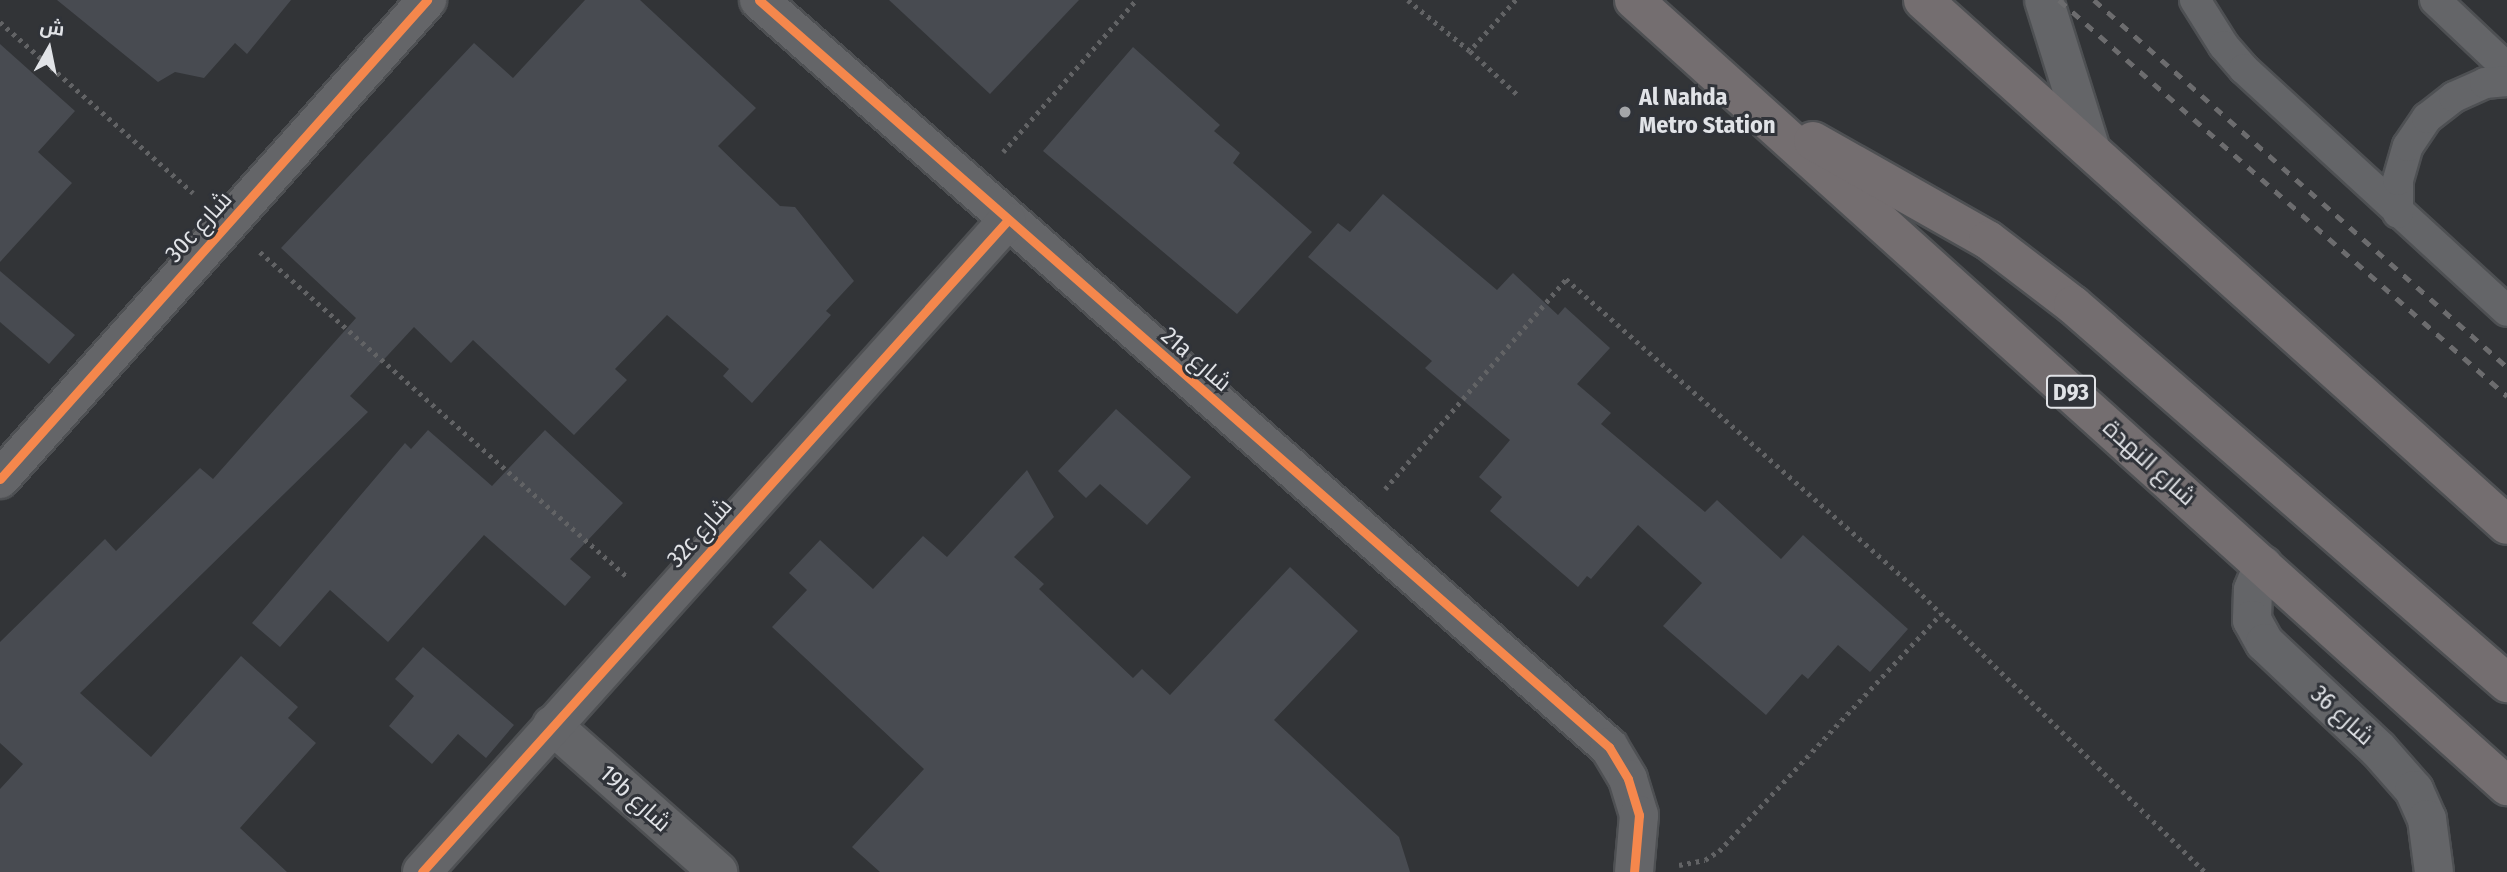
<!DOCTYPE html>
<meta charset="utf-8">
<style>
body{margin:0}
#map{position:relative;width:2507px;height:872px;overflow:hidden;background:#323437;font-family:"Fira Sans Condensed",Cairo,sans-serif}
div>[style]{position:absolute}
.building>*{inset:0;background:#484b51}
.path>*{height:4.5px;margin-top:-2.25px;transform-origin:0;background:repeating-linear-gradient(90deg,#626365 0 3.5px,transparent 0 8.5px)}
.roads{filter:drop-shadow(2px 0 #4e5053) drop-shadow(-2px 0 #4e5053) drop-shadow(0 2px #4e5053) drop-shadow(0 -2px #4e5053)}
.service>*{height:30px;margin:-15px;padding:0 15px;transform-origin:15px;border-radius:15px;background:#646568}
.minor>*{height:38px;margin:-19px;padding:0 19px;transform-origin:19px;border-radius:19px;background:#646568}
.primary>*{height:38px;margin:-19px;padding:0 19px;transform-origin:19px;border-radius:19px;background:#746e70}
.rail>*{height:5px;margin-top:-2.5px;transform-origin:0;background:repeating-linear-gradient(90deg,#6c6c6e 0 9px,transparent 0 18px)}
.cycleway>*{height:9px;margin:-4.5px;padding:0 4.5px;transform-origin:4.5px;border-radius:4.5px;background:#f5874c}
.dots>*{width:19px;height:19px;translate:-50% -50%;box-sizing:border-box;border:4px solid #303339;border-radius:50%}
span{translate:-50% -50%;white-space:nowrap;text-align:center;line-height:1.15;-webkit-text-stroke:6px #303339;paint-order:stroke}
.shield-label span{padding:2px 5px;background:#303339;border:2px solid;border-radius:5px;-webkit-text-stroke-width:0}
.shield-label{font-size:23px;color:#e1e3e7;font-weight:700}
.poi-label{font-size:24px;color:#e1e3e7;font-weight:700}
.left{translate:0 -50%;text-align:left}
.street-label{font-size:24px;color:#e1e3e7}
.north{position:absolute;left:14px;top:14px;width:70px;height:70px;-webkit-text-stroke:5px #303339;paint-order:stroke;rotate:9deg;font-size:19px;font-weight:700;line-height:28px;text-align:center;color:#e1e3e7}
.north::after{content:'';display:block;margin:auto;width:24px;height:32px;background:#e1e3e7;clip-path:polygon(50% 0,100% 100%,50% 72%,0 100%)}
</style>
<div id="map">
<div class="building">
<i style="clip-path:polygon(57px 0,291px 0,247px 54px,235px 43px,204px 78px,175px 72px,158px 82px)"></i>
<i style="clip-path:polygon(585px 0,640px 0,756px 108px,718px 146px,780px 206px,795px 207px,854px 281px,826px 311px,831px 315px,752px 403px,723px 376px,729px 369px,667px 315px,615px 369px,627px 380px,574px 435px,473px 340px,451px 363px,414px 327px,350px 396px,368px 412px,80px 693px,151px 757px,241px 656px,298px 707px,288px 718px,316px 743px,240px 828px,287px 872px,0 872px,0 789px,23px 764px,0 743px,0 642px,105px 539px,116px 551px,200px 468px,213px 479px,356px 318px,281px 248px,474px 43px,513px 78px)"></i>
<i style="clip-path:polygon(889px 0,1079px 0,990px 94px)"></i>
<i style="clip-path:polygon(0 44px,75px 111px,38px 152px,72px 183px,0 262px)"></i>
<i style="clip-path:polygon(1133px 47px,1220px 125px,1214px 131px,1240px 153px,1233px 163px,1312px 232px,1237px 314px,1043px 151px)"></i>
<i style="clip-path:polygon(1383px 194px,1497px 290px,1513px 273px,1558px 315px,1565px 307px,1610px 348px,1577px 384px,1611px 413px,1601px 424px,1705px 512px,1717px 500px,1781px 559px,1803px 535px,1908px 629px,1870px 672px,1838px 645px,1808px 679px,1802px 674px,1766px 715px,1663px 626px,1702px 583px,1638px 525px,1591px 579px,1587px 576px,1578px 587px,1490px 511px,1502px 497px,1479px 477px,1510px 440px,1425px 368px,1432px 361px,1308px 257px,1338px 223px,1350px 232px)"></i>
<i style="clip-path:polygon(0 271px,75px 335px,49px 364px,0 322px)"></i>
<i style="clip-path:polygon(1116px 409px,1191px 477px,1147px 525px,1100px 484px,1086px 498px,1058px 471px)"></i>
<i style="clip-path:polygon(428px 430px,492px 486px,545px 430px,623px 503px,570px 559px,591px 577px,565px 606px,484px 535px,388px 642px,330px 590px,280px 647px,252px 623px,405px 443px,411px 449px)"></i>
<i style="clip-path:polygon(1027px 470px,1054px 517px,1014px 557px,1044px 584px,1039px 589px,1133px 678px,1142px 669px,1170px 695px,1290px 567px,1358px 631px,1274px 720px,1399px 837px,1410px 872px,880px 872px,852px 847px,924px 769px,772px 627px,807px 590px,789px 573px,820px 540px,873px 589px,923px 536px,947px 557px)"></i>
<i style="clip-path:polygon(423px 647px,514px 725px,486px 758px,458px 734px,432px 764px,389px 726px,414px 696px,395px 679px)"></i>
</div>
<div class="path">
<i style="left:1408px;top:0;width:80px;rotate:39.4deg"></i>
<i style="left:1516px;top:0;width:69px;rotate:132deg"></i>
<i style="left:1470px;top:51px;width:67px;rotate:42.6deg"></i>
<i style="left:0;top:22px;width:258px;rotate:41.5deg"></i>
<i style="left:1003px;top:152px;width:202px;rotate:-48.8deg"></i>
<i style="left:260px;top:252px;width:489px;rotate:41.5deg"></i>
<i style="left:1385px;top:489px;width:277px;rotate:-49.2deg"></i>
<i style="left:1566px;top:279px;width:459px;rotate:41.5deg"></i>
<i style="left:1910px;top:583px;width:413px;rotate:44.4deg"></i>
<i style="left:1679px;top:865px;width:26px;rotate:-11deg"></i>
<i style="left:1705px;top:860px;width:17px;rotate:-33deg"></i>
<i style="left:1719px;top:851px;width:325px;rotate:-46.9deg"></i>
</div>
<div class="roads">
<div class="service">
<i style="left:2195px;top:0;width:54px;rotate:57.8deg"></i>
<i style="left:2224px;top:46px;width:30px;rotate:49deg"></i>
<i style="left:2244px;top:69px;width:357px;rotate:42.6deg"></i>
<i style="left:2435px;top:0;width:99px;rotate:43.4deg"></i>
<i style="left:2398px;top:213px;width:33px;rotate:-90deg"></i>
<i style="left:2398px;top:180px;width:35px;rotate:-74deg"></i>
<i style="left:2408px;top:146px;width:34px;rotate:-56deg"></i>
<i style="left:2427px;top:118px;width:34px;rotate:-38deg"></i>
<i style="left:2454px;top:97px;width:34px;rotate:-24deg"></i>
<i style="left:2485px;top:83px;width:22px;rotate:-5deg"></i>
</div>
<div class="minor">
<i style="left:759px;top:0;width:1132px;rotate:41.31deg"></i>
<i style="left:1609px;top:747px;width:37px;rotate:59deg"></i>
<i style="left:1628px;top:779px;width:38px;rotate:73deg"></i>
<i style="left:1639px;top:815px;width:57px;rotate:95deg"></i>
<i style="left:2044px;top:0;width:157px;rotate:72.6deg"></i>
<i style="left:0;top:479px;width:642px;rotate:-48.28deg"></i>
<i style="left:2263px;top:565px;width:27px;rotate:112deg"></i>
<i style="left:2253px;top:590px;width:30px;rotate:92deg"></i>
<i style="left:2252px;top:620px;width:26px;rotate:61deg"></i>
<i style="left:2265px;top:643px;width:155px;rotate:43.2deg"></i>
<i style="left:2378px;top:749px;width:55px;rotate:48.7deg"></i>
<i style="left:2414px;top:790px;width:32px;rotate:66deg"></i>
<i style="left:2427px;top:819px;width:53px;rotate:82.5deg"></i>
<i style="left:552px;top:725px;width:222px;rotate:41.5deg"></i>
<i style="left:422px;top:872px;width:875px;rotate:-48.06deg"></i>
</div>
<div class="primary">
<i style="left:1634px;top:0;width:1175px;rotate:42deg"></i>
<i style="left:1923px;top:0;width:785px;rotate:41.95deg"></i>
<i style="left:1813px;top:141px;width:201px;rotate:29.5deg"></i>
<i style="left:1988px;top:240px;width:107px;rotate:37.4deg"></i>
<i style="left:2073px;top:305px;width:576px;rotate:41.05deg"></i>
</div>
</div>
<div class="rail">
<i style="left:2059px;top:0;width:598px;rotate:41.47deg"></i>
<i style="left:2094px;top:0;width:553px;rotate:41.62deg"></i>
</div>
<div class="cycleway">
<i style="left:759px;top:0;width:1132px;rotate:41.31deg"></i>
<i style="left:1609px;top:747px;width:37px;rotate:59deg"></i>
<i style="left:1628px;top:779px;width:38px;rotate:73deg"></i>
<i style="left:1639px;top:815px;width:57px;rotate:95deg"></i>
<i style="left:0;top:479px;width:642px;rotate:-48.28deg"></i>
<i style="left:422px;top:872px;width:875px;rotate:-48.06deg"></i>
</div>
<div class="dots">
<i style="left:1625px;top:112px;background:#a4a6a9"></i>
</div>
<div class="shield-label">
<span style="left:2071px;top:392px">D93</span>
</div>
<div class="poi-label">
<span class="left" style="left:1639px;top:112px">Al Nahda<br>Metro Station</span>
</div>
<div class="street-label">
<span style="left:199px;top:227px;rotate:-48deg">30c شارع</span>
<span style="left:1196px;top:360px;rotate:41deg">21a شارع</span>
<span style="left:2149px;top:463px;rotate:42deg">شارع النهدة</span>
<span style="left:700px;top:533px;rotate:-48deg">32c شارع</span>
<span style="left:2342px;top:716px;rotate:42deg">شارع 36</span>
<span style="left:635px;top:799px;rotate:42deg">19b شارع</span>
</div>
<div class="north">ش</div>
</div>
